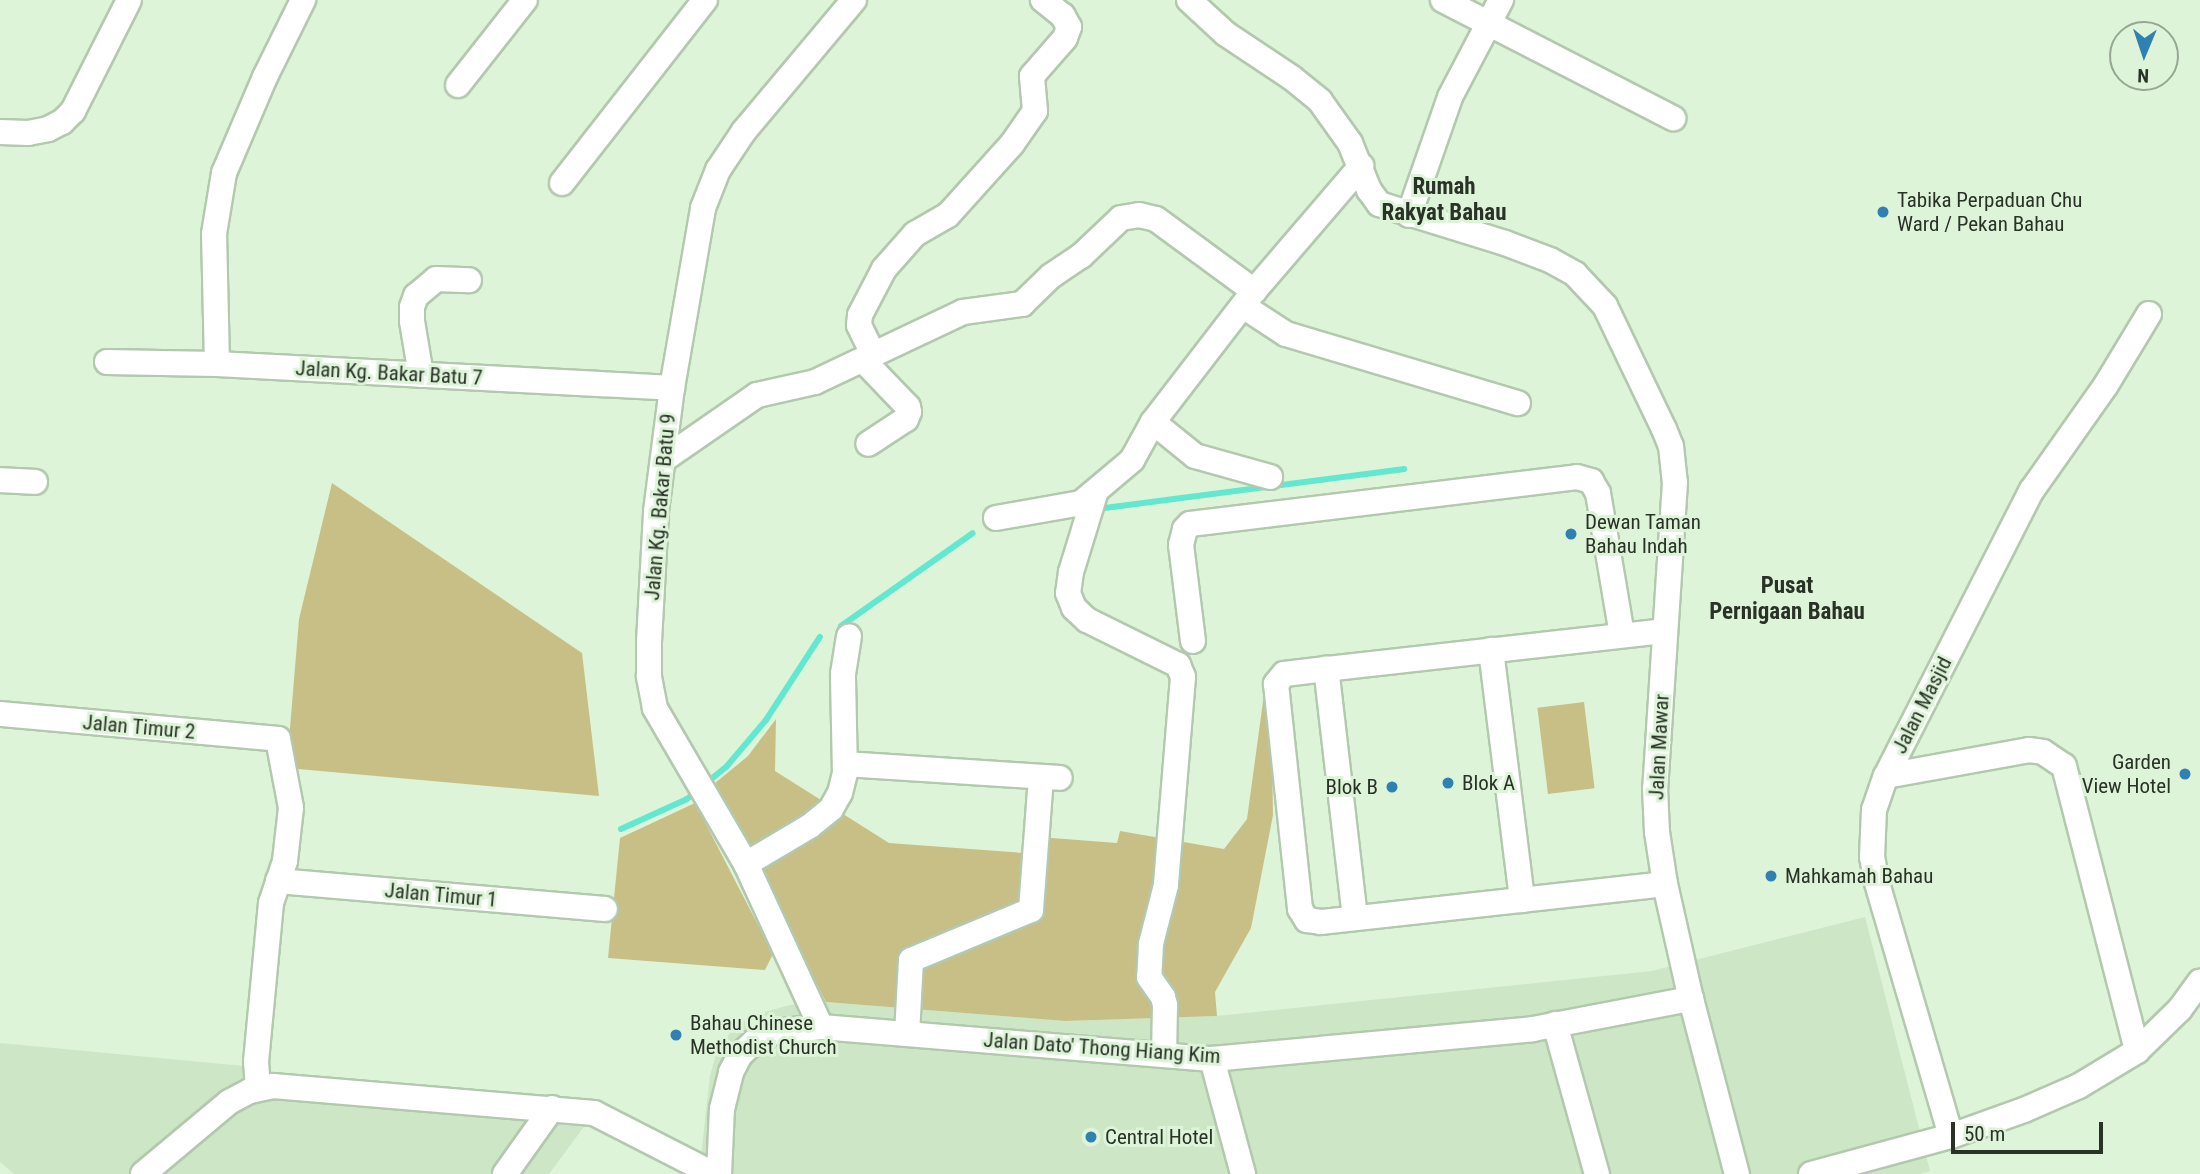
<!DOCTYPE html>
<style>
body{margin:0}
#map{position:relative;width:2200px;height:1174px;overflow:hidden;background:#def4d9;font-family:"Roboto Condensed",sans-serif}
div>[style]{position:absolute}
.built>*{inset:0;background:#cce6c6}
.green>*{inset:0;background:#c8bf87;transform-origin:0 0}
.stream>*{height:6px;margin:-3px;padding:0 3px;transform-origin:3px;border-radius:3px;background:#62e8d0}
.roads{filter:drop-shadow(2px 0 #b3c8ae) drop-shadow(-2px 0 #b3c8ae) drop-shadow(0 2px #b3c8ae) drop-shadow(0 -2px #b3c8ae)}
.minor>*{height:24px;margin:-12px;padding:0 12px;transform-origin:12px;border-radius:12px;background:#fff}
.dots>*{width:19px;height:19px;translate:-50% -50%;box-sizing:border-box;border:4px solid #def4d9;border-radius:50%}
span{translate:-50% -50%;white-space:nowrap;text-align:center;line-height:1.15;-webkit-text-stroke:6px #def4d9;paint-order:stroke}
.poi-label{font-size:21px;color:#2a3228}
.left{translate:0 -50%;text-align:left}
.right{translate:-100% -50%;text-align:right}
.street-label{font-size:21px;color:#2a3228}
.neighbourhood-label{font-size:23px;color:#2a3228;font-weight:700}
.north{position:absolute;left:2109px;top:21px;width:70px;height:70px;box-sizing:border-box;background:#def4d9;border:2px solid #96a692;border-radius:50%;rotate:182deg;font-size:19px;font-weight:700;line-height:28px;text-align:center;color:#2a3228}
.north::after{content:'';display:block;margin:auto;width:24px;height:32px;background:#2f81b2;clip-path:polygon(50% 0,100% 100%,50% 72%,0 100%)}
.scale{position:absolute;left:1951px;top:1122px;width:152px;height:32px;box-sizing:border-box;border:4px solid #2a3228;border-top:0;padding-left:9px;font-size:21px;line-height:24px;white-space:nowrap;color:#2a3228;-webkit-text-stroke:5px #def4d9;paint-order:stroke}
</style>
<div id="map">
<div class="built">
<i style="clip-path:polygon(1865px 917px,1930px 1171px,1920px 1174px,699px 1174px,710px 1076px,717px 1051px,734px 1027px,754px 1015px,790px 1005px,826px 1002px,1065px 1021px,1217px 1016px,1652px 971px)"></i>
<i style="clip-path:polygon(0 1043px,244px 1066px,279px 1096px,586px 1124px,549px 1174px,14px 1174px,0 1162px)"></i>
</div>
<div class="green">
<i style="clip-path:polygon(332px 483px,582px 653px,599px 796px,298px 769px,289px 740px,299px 619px)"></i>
<i style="clip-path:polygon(1265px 687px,1272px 754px,1273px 815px,1251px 928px,1215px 992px,1217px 1016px,1065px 1021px,826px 1002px,714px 784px,748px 756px,776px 719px,775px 771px,889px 843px,1024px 853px,1026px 836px,1117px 843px,1120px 831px,1224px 849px,1247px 819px)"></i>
<i style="left:1584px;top:702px;width:87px;height:47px;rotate:83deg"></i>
<i style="clip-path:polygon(695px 803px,773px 954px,765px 970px,608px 958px,620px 838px)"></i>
</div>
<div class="stream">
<i style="left:1097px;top:509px;width:310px;rotate:-7.4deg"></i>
<i style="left:841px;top:626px;width:161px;rotate:-35.2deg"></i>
<i style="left:705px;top:784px;width:28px;rotate:-39deg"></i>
<i style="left:727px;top:766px;width:60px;rotate:-49.7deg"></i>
<i style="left:766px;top:720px;width:99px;rotate:-57deg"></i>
<i style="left:621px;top:829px;width:72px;rotate:-24.4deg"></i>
<i style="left:687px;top:799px;width:13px;rotate:-39deg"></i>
</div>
<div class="roads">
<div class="minor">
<i style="left:1189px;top:0;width:50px;rotate:42.6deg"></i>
<i style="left:1226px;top:34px;width:79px;rotate:33.7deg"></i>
<i style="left:1292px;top:78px;width:36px;rotate:39deg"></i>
<i style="left:1320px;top:101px;width:52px;rotate:54.5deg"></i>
<i style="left:1350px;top:143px;width:51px;rotate:68deg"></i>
<i style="left:1369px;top:190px;width:17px;rotate:54deg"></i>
<i style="left:1379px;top:204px;width:132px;rotate:17.2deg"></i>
<i style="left:1505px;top:243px;width:48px;rotate:20.7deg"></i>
<i style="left:1550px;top:260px;width:29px;rotate:29deg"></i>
<i style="left:1575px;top:274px;width:44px;rotate:46.8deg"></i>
<i style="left:1605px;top:306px;width:136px;rotate:64.4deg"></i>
<i style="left:1664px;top:429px;width:18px;rotate:68deg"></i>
<i style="left:1671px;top:446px;width:36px;rotate:84deg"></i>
<i style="left:1675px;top:482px;width:307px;rotate:93.7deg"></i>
<i style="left:1655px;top:788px;width:44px;rotate:87.4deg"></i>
<i style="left:1657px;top:832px;width:53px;rotate:81.3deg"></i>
<i style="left:1665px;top:884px;width:118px;rotate:77.3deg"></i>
<i style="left:1691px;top:999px;width:181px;rotate:75.3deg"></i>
<i style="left:1443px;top:0;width:259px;rotate:27.2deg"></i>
<i style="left:458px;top:85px;width:108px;rotate:-51.8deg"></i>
<i style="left:0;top:132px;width:28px;rotate:2deg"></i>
<i style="left:28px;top:133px;width:20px;rotate:-11deg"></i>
<i style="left:48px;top:129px;width:16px;rotate:-27deg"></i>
<i style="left:62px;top:122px;width:16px;rotate:-45deg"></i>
<i style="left:73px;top:111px;width:124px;rotate:-63.2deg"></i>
<i style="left:562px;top:183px;width:232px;rotate:-52deg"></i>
<i style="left:1409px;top:215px;width:125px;rotate:-70.8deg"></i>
<i style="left:1450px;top:97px;width:110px;rotate:-62.3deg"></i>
<i style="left:1243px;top:306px;width:51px;rotate:33.1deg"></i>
<i style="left:1286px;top:334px;width:242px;rotate:16.6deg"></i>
<i style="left:873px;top:354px;width:32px;rotate:-116deg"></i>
<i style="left:859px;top:325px;width:10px;rotate:-84deg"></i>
<i style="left:860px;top:315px;width:52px;rotate:-62.4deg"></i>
<i style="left:884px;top:269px;width:47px;rotate:-48.5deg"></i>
<i style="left:915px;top:234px;width:38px;rotate:-30deg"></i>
<i style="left:948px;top:215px;width:96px;rotate:-48deg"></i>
<i style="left:1012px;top:144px;width:40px;rotate:-55.1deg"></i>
<i style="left:1035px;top:111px;width:35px;rotate:-95deg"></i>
<i style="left:1032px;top:76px;width:50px;rotate:-49deg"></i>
<i style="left:1065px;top:38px;width:12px;rotate:-70deg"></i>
<i style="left:1069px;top:27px;width:13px;rotate:-119deg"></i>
<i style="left:1063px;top:16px;width:26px;rotate:-141deg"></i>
<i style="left:863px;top:360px;width:65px;rotate:46.2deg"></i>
<i style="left:908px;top:407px;width:5px;rotate:79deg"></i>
<i style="left:909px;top:412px;width:8px;rotate:113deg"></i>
<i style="left:906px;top:419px;width:45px;rotate:146.7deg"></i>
<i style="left:107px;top:362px;width:110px;rotate:1deg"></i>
<i style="left:217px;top:364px;width:456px;rotate:3deg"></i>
<i style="left:217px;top:364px;width:130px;rotate:-91.3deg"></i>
<i style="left:214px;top:234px;width:62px;rotate:-80.7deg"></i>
<i style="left:224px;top:173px;width:104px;rotate:-66.9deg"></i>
<i style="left:265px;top:77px;width:86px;rotate:-63.7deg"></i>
<i style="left:421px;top:375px;width:55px;rotate:-99.5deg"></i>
<i style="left:412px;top:321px;width:14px;rotate:-90deg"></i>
<i style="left:412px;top:307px;width:12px;rotate:-70deg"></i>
<i style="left:416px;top:296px;width:26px;rotate:-40deg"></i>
<i style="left:436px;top:279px;width:33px;rotate:2deg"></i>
<i style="left:1153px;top:422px;width:54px;rotate:39deg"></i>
<i style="left:1195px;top:456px;width:78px;rotate:15.6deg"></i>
<i style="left:663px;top:460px;width:114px;rotate:-34.7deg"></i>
<i style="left:757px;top:395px;width:59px;rotate:-12.6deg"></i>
<i style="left:815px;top:382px;width:164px;rotate:-25.3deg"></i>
<i style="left:963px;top:312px;width:60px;rotate:-7.7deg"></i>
<i style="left:1022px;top:304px;width:40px;rotate:-44deg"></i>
<i style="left:1051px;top:276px;width:36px;rotate:-34deg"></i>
<i style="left:1081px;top:256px;width:55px;rotate:-43.5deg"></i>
<i style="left:1121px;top:218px;width:18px;rotate:-9deg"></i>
<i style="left:1139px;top:215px;width:17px;rotate:13deg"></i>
<i style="left:1156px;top:219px;width:122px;rotate:36.3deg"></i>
<i style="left:0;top:480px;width:35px;rotate:3deg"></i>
<i style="left:1095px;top:494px;width:82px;rotate:107.1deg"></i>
<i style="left:1071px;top:572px;width:21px;rotate:98deg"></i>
<i style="left:1068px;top:593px;width:16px;rotate:68deg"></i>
<i style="left:1074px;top:608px;width:18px;rotate:43deg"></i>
<i style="left:1087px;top:620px;width:102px;rotate:26.3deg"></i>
<i style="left:1178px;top:665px;width:13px;rotate:67deg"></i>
<i style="left:1183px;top:677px;width:209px;rotate:94.7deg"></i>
<i style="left:1166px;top:885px;width:61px;rotate:104.3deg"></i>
<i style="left:1151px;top:944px;width:33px;rotate:93deg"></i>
<i style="left:1149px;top:977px;width:24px;rotate:55deg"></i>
<i style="left:1163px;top:997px;width:8px;rotate:76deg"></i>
<i style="left:1165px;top:1005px;width:50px;rotate:91.1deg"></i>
<i style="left:996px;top:518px;width:86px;rotate:-10deg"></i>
<i style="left:1081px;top:503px;width:67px;rotate:-40.1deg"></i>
<i style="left:1132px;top:460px;width:43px;rotate:-61.1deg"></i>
<i style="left:1153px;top:422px;width:165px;rotate:-52.4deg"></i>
<i style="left:1254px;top:291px;width:165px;rotate:-49.4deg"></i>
<i style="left:1193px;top:641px;width:97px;rotate:-97.1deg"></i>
<i style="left:1181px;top:545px;width:16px;rotate:-76deg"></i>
<i style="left:1185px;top:529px;width:7px;rotate:-45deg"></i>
<i style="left:1190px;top:524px;width:390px;rotate:-6.9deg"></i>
<i style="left:1577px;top:477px;width:15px;rotate:16deg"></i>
<i style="left:1591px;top:481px;width:14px;rotate:60deg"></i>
<i style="left:1598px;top:493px;width:144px;rotate:80.4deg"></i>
<i style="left:1491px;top:650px;width:252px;rotate:82.9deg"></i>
<i style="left:1326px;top:669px;width:42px;rotate:173.2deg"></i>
<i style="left:1284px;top:674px;width:13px;rotate:129deg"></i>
<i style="left:1276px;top:684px;width:226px;rotate:83.9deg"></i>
<i style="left:1300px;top:909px;width:13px;rotate:58deg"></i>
<i style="left:1307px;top:920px;width:14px;rotate:8deg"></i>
<i style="left:1321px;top:922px;width:346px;rotate:-6.3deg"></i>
<i style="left:0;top:714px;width:279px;rotate:5.1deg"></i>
<i style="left:278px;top:739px;width:70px;rotate:79.3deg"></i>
<i style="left:291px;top:808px;width:53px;rotate:96.5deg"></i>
<i style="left:285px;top:861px;width:44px;rotate:108.4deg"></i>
<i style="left:271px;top:903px;width:159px;rotate:95.4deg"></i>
<i style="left:256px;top:1061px;width:28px;rotate:86deg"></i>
<i style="left:845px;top:764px;width:215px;rotate:3.7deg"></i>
<i style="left:1886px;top:776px;width:145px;rotate:-10.3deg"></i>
<i style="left:2029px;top:750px;width:14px;rotate:8deg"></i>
<i style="left:2043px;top:752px;width:25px;rotate:34deg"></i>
<i style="left:2064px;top:766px;width:294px;rotate:75.6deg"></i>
<i style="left:746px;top:864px;width:74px;rotate:-30.7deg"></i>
<i style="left:810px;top:826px;width:27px;rotate:-39deg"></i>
<i style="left:831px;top:809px;width:18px;rotate:-61deg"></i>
<i style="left:840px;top:793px;width:21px;rotate:-76deg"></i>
<i style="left:845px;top:773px;width:99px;rotate:-91.2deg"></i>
<i style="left:843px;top:674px;width:38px;rotate:-81deg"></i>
<i style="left:278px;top:881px;width:328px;rotate:4.9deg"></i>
<i style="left:1355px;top:918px;width:251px;rotate:-96.6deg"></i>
<i style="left:1326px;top:669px;width:341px;rotate:-6.4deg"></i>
<i style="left:1555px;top:1024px;width:156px;rotate:74.4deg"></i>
<i style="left:821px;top:1027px;width:179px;rotate:-114.7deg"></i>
<i style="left:746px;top:864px;width:181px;rotate:-120.3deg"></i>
<i style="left:655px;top:708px;width:33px;rotate:-101deg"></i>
<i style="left:649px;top:676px;width:34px;rotate:-90deg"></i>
<i style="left:649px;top:642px;width:131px;rotate:-86.9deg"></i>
<i style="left:656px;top:511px;width:124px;rotate:-82.6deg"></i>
<i style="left:672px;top:388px;width:183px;rotate:-80.2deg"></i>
<i style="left:703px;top:208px;width:41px;rotate:-68.5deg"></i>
<i style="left:718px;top:170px;width:47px;rotate:-56.3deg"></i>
<i style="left:744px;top:131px;width:171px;rotate:-50deg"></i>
<i style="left:907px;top:1034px;width:74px;rotate:-86.9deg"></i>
<i style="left:911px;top:960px;width:130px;rotate:-22.6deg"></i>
<i style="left:1031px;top:910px;width:133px;rotate:-85.7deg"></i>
<i style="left:1212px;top:1059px;width:119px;rotate:74.9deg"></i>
<i style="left:1951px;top:1136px;width:268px;rotate:-106.3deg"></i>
<i style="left:1876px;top:879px;width:22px;rotate:-100deg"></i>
<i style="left:1872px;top:857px;width:47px;rotate:-87.6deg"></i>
<i style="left:1874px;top:810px;width:36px;rotate:-71deg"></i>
<i style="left:1886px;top:776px;width:321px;rotate:-63deg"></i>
<i style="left:2032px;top:490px;width:128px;rotate:-54.8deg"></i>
<i style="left:2106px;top:385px;width:83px;rotate:-58.8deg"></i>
<i style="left:143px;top:1174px;width:112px;rotate:-39.9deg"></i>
<i style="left:229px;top:1102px;width:24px;rotate:-28deg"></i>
<i style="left:250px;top:1091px;width:24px;rotate:-12deg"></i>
<i style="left:273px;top:1086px;width:322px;rotate:4.8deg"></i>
<i style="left:594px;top:1113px;width:134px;rotate:27.1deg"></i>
<i style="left:505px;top:1174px;width:81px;rotate:-54.5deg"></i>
<i style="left:719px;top:1174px;width:65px;rotate:-87.4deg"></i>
<i style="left:722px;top:1109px;width:38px;rotate:-76deg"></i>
<i style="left:731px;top:1072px;width:19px;rotate:-62deg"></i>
<i style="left:740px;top:1055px;width:19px;rotate:-43deg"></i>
<i style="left:754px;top:1042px;width:22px;rotate:-27deg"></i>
<i style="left:774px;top:1032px;width:47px;rotate:-6.1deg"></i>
<i style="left:821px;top:1027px;width:392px;rotate:4.7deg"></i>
<i style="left:1212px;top:1059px;width:322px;rotate:-5.3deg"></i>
<i style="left:1533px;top:1029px;width:161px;rotate:-10.8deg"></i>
<i style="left:1811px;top:1174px;width:145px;rotate:-15.2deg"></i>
<i style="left:1951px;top:1136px;width:77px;rotate:-19.6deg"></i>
<i style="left:2024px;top:1110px;width:60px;rotate:-23.6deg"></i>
<i style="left:2079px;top:1086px;width:68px;rotate:-31.1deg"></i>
<i style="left:2137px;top:1051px;width:60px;rotate:-44.3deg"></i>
<i style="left:2180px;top:1009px;width:34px;rotate:-54deg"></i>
</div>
</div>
<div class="dots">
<i style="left:1883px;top:212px;background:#2f81b2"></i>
<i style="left:1571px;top:534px;background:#2f81b2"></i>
<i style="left:2185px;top:774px;background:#2f81b2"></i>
<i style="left:1448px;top:783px;background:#2f81b2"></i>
<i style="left:1392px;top:787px;background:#2f81b2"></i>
<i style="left:1771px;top:876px;background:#2f81b2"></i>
<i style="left:676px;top:1035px;background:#2f81b2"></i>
<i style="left:1091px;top:1137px;background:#2f81b2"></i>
</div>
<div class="poi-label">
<span class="left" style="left:1897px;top:212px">Tabika Perpaduan Chu<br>Ward / Pekan Bahau</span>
<span class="left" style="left:1585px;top:534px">Dewan Taman<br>Bahau Indah</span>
<span class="right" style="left:2171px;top:774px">Garden<br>View Hotel</span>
<span class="left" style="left:1462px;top:783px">Blok A</span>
<span class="right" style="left:1378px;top:787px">Blok B</span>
<span class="left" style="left:1785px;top:876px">Mahkamah Bahau</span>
<span class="left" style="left:690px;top:1035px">Bahau Chinese<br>Methodist Church</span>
<span class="left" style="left:1105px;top:1137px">Central Hotel</span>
</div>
<div class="street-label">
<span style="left:389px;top:373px;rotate:3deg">Jalan Kg. Bakar Batu 7</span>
<span style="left:660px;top:507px;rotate:-85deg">Jalan Kg. Bakar Batu 9</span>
<span style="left:1922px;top:705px;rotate:-63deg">Jalan Masjid</span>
<span style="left:139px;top:727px;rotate:5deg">Jalan Timur 2</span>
<span style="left:1659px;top:747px;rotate:-87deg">Jalan Mawar</span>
<span style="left:441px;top:895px;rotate:5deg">Jalan Timur 1</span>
<span style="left:1102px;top:1048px;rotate:4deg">Jalan Dato' Thong Hiang Kim</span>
</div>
<div class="neighbourhood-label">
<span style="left:1444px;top:200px">Rumah<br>Rakyat Bahau</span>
<span style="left:1787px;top:599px">Pusat<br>Pernigaan Bahau</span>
</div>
<div class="north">N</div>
<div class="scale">50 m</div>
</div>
